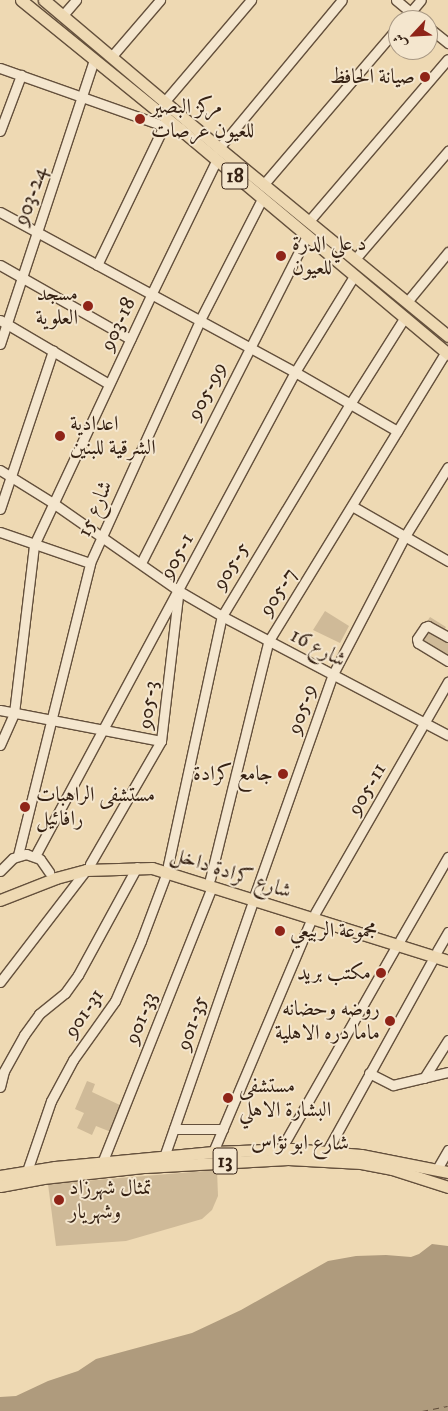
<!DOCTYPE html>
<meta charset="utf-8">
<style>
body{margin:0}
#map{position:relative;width:448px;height:1411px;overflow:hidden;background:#eed9b3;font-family:"IM FELL DW Pica",Amiri,serif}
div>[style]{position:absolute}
.green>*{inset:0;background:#cfba98}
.water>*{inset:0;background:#af9b7d}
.ferry>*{height:1px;margin-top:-0.5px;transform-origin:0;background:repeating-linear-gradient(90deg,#604c39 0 6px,transparent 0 11px)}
.roads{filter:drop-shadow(1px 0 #64503c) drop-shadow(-1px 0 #64503c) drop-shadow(0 1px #64503c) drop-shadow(0 -1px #64503c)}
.minor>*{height:9px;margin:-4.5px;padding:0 4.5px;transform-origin:4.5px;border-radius:4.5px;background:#f4e6ce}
.major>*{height:11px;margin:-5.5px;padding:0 5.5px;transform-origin:5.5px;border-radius:5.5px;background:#eed9b3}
.dots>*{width:14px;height:14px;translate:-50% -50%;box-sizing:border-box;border:2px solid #f4e6ce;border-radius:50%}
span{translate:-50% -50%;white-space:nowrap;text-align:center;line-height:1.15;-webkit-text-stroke:4px #f4e6ce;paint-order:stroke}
.shield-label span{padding:1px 4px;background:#f4e6ce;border:1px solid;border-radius:4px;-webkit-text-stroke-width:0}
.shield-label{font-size:20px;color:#362214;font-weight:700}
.poi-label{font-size:21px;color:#362214}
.right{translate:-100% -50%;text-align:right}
.left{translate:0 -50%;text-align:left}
.street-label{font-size:21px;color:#362214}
.north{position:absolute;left:388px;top:10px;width:50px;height:50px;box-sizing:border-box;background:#f4e6ce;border:1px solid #a89884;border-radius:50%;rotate:245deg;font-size:14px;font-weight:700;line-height:20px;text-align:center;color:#362214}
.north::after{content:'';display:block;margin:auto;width:18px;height:22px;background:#8f2418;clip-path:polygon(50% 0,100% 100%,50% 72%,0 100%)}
</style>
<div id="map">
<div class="green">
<i style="clip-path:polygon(325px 611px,349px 626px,340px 643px,313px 630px)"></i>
<i style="clip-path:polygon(430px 617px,446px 627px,443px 632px,448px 635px,448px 665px,413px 644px)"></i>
<i style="clip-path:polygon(87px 1081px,95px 1084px,92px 1092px,122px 1106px,111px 1132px,96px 1126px,92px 1135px,77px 1128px,84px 1113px,75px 1109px)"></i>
<i style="clip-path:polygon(217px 1170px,218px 1196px,212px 1210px,202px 1219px,126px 1241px,56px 1246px,48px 1184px)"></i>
</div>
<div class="water">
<i style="clip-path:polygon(432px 1244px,448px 1246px,448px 1411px,0 1411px,0 1397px,16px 1396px,48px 1381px,78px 1371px,96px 1359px,192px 1333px,241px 1310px,328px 1261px,356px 1256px,386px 1255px,411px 1257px,419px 1254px)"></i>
</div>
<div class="ferry">
<i style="left:422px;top:1411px;width:26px;rotate:-11deg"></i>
</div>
<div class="roads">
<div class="minor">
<i style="left:396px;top:0;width:31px;rotate:40deg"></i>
<i style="left:63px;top:15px;width:20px;rotate:-49deg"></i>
<i style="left:404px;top:20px;width:26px;rotate:-50deg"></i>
<i style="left:428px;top:27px;width:26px;rotate:39deg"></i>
<i style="left:112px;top:56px;width:74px;rotate:-49.4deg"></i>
<i style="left:0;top:68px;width:174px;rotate:19.5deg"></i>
<i style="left:164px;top:126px;width:16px;rotate:11deg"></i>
<i style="left:165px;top:101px;width:133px;rotate:-49.6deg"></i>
<i style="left:0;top:131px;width:60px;rotate:-69.4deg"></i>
<i style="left:219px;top:148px;width:192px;rotate:-50.3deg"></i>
<i style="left:263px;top:185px;width:208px;rotate:-49.5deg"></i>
<i style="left:0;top:212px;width:336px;rotate:28.5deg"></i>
<i style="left:295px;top:372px;width:118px;rotate:30deg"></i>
<i style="left:309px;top:221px;width:213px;rotate:-49.4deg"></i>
<i style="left:355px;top:259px;width:143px;rotate:-49.3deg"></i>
<i style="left:0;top:265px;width:150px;rotate:29.6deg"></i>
<i style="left:97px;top:265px;width:154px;rotate:-64.3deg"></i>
<i style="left:407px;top:302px;width:65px;rotate:-50.6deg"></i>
<i style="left:0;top:320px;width:126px;rotate:30.4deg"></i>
<i style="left:0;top:344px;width:299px;rotate:-71.7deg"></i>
<i style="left:0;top:470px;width:62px;rotate:31.9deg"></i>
<i style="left:53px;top:503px;width:154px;rotate:34.9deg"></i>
<i style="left:179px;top:591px;width:50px;rotate:30.2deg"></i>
<i style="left:222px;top:616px;width:255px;rotate:27.8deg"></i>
<i style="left:352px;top:506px;width:111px;rotate:29.8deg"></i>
<i style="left:0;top:509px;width:167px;rotate:-71.5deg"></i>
<i style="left:0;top:532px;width:95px;rotate:19deg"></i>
<i style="left:141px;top:563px;width:367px;rotate:-63.1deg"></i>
<i style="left:448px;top:637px;width:23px;rotate:-151deg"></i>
<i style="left:428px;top:626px;width:3px;rotate:162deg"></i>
<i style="left:425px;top:627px;width:14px;rotate:124deg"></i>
<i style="left:417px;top:639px;width:4px;rotate:76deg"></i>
<i style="left:418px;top:643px;width:35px;rotate:31deg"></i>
<i style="left:0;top:710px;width:164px;rotate:10.9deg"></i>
<i style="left:0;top:745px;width:35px;rotate:-66deg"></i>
<i style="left:14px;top:713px;width:169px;rotate:-83.2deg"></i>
<i style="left:34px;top:545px;width:276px;rotate:-64.9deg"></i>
<i style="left:151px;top:295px;width:149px;rotate:-64.1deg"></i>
<i style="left:18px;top:855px;width:301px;rotate:-76.1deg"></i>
<i style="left:90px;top:563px;width:267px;rotate:-65.6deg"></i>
<i style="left:200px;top:320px;width:136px;rotate:-62.9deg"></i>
<i style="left:35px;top:856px;width:549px;rotate:-61.76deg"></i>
<i style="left:295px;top:372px;width:113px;rotate:-58.4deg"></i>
<i style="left:90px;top:864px;width:142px;rotate:-60deg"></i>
<i style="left:161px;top:741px;width:146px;rotate:-83.3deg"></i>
<i style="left:168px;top:865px;width:255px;rotate:-77.8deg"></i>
<i style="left:222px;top:616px;width:248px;rotate:-58.9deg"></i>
<i style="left:350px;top:404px;width:103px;rotate:-57.7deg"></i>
<i style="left:0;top:871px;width:18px;rotate:-45deg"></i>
<i style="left:13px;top:858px;width:14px;rotate:-17deg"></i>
<i style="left:26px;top:854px;width:15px;rotate:20deg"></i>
<i style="left:40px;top:859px;width:16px;rotate:55deg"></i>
<i style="left:210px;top:879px;width:244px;rotate:-76.2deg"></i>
<i style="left:268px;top:642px;width:340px;rotate:-58.5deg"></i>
<i style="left:255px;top:894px;width:231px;rotate:-70.5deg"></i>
<i style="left:332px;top:676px;width:158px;rotate:-62.5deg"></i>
<i style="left:405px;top:536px;width:81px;rotate:-58.1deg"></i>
<i style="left:315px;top:913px;width:267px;rotate:-60.1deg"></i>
<i style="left:400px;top:940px;width:96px;rotate:-60deg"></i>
<i style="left:437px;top:951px;width:22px;rotate:-60deg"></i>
<i style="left:0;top:982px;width:141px;rotate:-52.5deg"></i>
<i style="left:369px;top:1073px;width:27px;rotate:27deg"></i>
<i style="left:393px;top:1085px;width:57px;rotate:-13.3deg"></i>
<i style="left:424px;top:1078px;width:45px;rotate:-57.7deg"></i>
<i style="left:0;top:1087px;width:16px;rotate:-76deg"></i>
<i style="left:4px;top:1071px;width:41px;rotate:-60.9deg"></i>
<i style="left:24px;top:1035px;width:26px;rotate:-54deg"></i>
<i style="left:39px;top:1014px;width:33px;rotate:-39deg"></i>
<i style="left:65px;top:993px;width:22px;rotate:-54deg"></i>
<i style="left:78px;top:975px;width:123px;rotate:-61.4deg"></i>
<i style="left:174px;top:1129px;width:49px"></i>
<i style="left:281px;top:1149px;width:235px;rotate:-60.4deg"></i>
<i style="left:327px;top:1151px;width:222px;rotate:-61.1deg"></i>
<i style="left:213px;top:1152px;width:254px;rotate:-67.1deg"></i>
<i style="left:164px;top:1157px;width:271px;rotate:-70.8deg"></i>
<i style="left:102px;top:1163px;width:297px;rotate:-68.3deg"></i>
<i style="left:437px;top:1169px;width:22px;rotate:-60deg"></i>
<i style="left:27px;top:1171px;width:74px;rotate:-71.1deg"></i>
<i style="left:51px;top:1101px;width:47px;rotate:-61.8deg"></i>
<i style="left:73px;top:1060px;width:72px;rotate:-54.6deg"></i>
<i style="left:115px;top:1001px;width:65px;rotate:-66.6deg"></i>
<i style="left:141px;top:941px;width:74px;rotate:-69.4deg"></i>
</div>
<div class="major">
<i style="left:21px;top:0;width:205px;rotate:39.1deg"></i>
<i style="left:180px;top:129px;width:350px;rotate:40deg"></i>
<i style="left:44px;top:0;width:229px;rotate:40.2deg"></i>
<i style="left:219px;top:148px;width:296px;rotate:39.4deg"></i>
<i style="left:0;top:900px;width:60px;rotate:-21.4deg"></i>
<i style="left:56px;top:878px;width:31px;rotate:-15deg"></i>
<i style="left:86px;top:870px;width:66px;rotate:-1.7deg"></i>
<i style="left:152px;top:868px;width:310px;rotate:17.4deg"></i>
<i style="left:0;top:1176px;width:56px;rotate:-9.3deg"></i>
<i style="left:55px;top:1167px;width:159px;rotate:-5.4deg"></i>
<i style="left:213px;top:1152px;width:79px;rotate:-2.2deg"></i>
<i style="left:292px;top:1149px;width:69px;rotate:5deg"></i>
<i style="left:361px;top:1155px;width:89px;rotate:11.1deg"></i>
<i style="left:0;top:1186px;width:44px;rotate:-10.5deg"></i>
<i style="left:43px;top:1178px;width:103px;rotate:-6.2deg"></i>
<i style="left:145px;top:1167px;width:143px;rotate:-3.2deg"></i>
<i style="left:288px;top:1159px;width:73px;rotate:3.1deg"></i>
<i style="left:361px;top:1163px;width:32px;rotate:11deg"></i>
<i style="left:392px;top:1169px;width:59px;rotate:17.8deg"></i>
</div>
</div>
<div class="dots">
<i style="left:425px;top:77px;background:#8f2418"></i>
<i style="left:140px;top:119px;background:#8f2418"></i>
<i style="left:281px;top:256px;background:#8f2418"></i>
<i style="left:88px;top:306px;background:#8f2418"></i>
<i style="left:60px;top:436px;background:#8f2418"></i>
<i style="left:283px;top:774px;background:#8f2418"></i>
<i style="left:25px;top:807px;background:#8f2418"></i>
<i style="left:280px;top:931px;background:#8f2418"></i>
<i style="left:381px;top:973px;background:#8f2418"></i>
<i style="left:390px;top:1021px;background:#8f2418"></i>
<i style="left:228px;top:1098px;background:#8f2418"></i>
<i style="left:59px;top:1200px;background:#8f2418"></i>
</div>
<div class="shield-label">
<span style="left:235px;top:176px">18</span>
<span style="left:225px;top:1161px">13</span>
</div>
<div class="poi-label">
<span class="right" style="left:415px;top:77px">صيانة الحافظ</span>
<span class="left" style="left:151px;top:119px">مركز البصير<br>للعيون عرصات</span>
<span class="left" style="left:292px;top:256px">د علي الدرة<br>للعيون</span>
<span class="right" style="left:78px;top:306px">مسجد<br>العلوية</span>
<span class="left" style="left:70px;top:436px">اعدادية<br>الشرقية للبنين</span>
<span class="right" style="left:273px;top:774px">جامع كرادة</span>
<span class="left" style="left:36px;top:807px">مستشفى الراهبات<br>رافائيل</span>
<span class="left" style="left:290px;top:931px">مجموعة الربيعي</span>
<span class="right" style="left:371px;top:973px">مكتب بريد</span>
<span class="right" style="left:380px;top:1021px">روضه وحضانه<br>ماما دره الاهلية</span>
<span class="left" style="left:239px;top:1098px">مستشفى<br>البشارة الاهلي</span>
<span class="left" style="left:69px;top:1200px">تمثال شهرزاد<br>وشهريار</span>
</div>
<div class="street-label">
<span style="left:31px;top:196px;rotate:-71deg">903-24</span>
<span style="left:118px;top:324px;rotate:-65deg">903-18</span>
<span style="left:207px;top:391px;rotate:-63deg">905-99</span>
<span style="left:95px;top:509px;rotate:-66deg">شارع 15</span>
<span style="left:177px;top:556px;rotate:-62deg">905-1</span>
<span style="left:231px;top:566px;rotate:-59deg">905-5</span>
<span style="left:278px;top:592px;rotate:-58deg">905-7</span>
<span style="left:318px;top:648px;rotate:28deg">شارع 16</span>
<span style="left:148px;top:705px;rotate:-83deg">905-3</span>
<span style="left:302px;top:709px;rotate:-71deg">905-9</span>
<span style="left:367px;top:789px;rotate:-60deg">905-11</span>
<span style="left:231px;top:873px;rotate:18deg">شارع كرادة داخل</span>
<span style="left:84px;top:1013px;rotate:-56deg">901-31</span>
<span style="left:141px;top:1018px;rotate:-68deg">901-33</span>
<span style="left:192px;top:1023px;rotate:-71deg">901-35</span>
<span style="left:300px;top:1143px;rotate:1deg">شارع ابو نؤاس</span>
</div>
<div class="north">ش</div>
</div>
